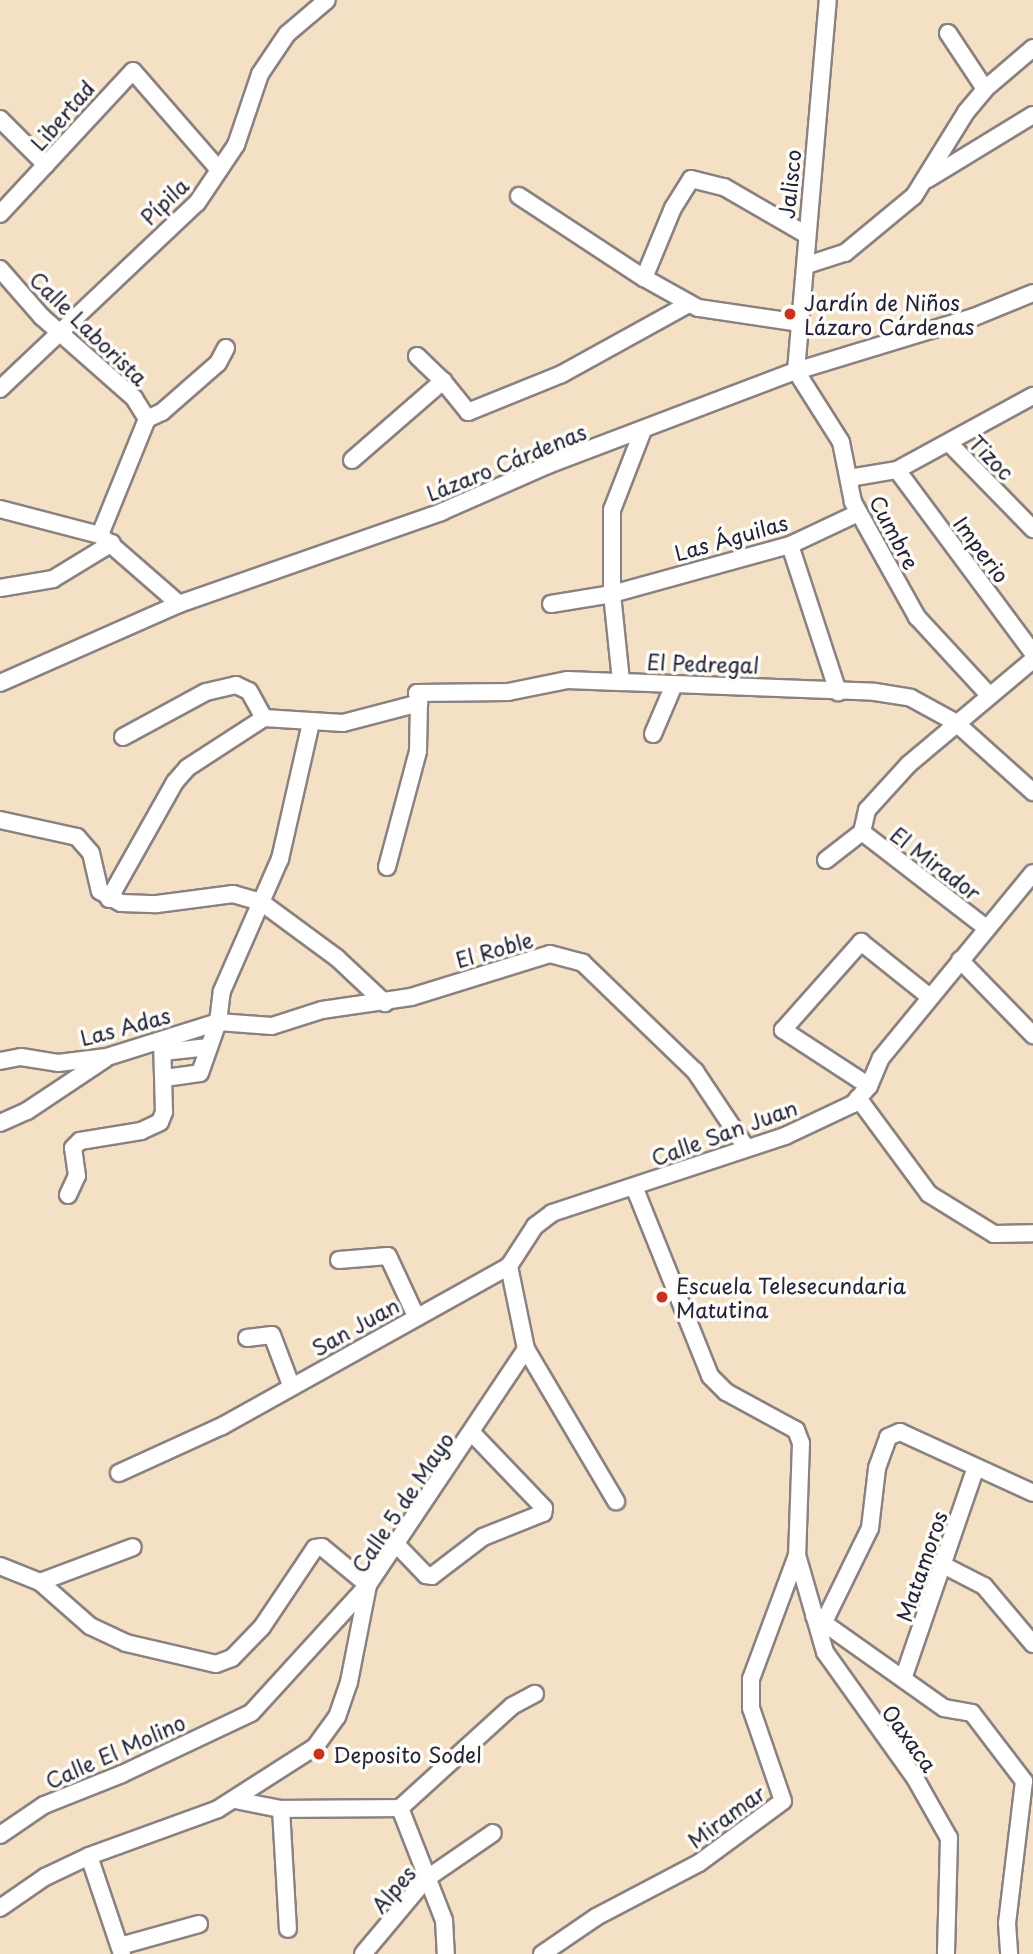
<!DOCTYPE html>
<meta charset="utf-8">
<style>
body{margin:0}
#map{position:relative;width:1033px;height:1954px;overflow:hidden;background:#f4e0c5;font-family:"Playpen Sans",sans-serif}
div>[style]{position:absolute}
.roads{filter:drop-shadow(2px 0 #8b8180) drop-shadow(-2px 0 #8b8180) drop-shadow(0 2px #8b8180) drop-shadow(0 -2px #8b8180)}
.minor>*{height:16px;margin:-8px;padding:0 8px;transform-origin:8px;border-radius:8px;background:#fff}
.dots>*{width:19px;height:19px;translate:-50% -50%;box-sizing:border-box;border:4px solid #fdfcf7;border-radius:50%}
span{translate:-50% -50%;white-space:nowrap;text-align:center;line-height:1.15;-webkit-text-stroke:7px #fdfcf7;paint-order:stroke}
.street-label{font-size:21px;color:#22223b}
.poi-label{font-size:21px;color:#22223b}
.left{translate:0 -50%;text-align:left}
</style>
<div id="map">
<div class="roads">
<div class="minor">
<i style="left:948px;top:33px;width:67px;rotate:56.5deg"></i>
<i style="left:0;top:119px;width:65px;rotate:45deg"></i>
<i style="left:928px;top:179px;width:123px;rotate:-31.4deg"></i>
<i style="left:519px;top:196px;width:149px;rotate:33.3deg"></i>
<i style="left:0;top:214px;width:195px;rotate:-47.1deg"></i>
<i style="left:133px;top:71px;width:131px;rotate:49deg"></i>
<i style="left:807px;top:265px;width:40px;rotate:-18deg"></i>
<i style="left:845px;top:253px;width:89px;rotate:-39.6deg"></i>
<i style="left:914px;top:196px;width:99px;rotate:-58.2deg"></i>
<i style="left:966px;top:112px;width:30px;rotate:-50deg"></i>
<i style="left:985px;top:89px;width:63px;rotate:-40.5deg"></i>
<i style="left:0;top:269px;width:64px;rotate:48.8deg"></i>
<i style="left:42px;top:317px;width:123px;rotate:41.4deg"></i>
<i style="left:134px;top:398px;width:25px;rotate:58deg"></i>
<i style="left:147px;top:419px;width:125px;rotate:112.1deg"></i>
<i style="left:800px;top:323px;width:103px;rotate:-171.6deg"></i>
<i style="left:698px;top:308px;width:62px;rotate:-150.9deg"></i>
<i style="left:644px;top:278px;width:76px;rotate:-67.5deg"></i>
<i style="left:673px;top:208px;width:34px;rotate:-58deg"></i>
<i style="left:691px;top:179px;width:34px;rotate:14deg"></i>
<i style="left:724px;top:187px;width:94px;rotate:30.1deg"></i>
<i style="left:417px;top:356px;width:36px;rotate:44deg"></i>
<i style="left:796px;top:371px;width:84px;rotate:57.6deg"></i>
<i style="left:841px;top:442px;width:61px;rotate:78.7deg"></i>
<i style="left:853px;top:502px;width:132px;rotate:60.9deg"></i>
<i style="left:917px;top:617px;width:106px;rotate:47.3deg"></i>
<i style="left:796px;top:371px;width:372px;rotate:-85.1deg"></i>
<i style="left:0;top:389px;width:271px;rotate:-43.4deg"></i>
<i style="left:197px;top:203px;width:70px;rotate:-56.1deg"></i>
<i style="left:236px;top:145px;width:75px;rotate:-71.3deg"></i>
<i style="left:260px;top:74px;width:48px;rotate:-56deg"></i>
<i style="left:287px;top:34px;width:52px;rotate:-40.4deg"></i>
<i style="left:147px;top:419px;width:17px;rotate:-25deg"></i>
<i style="left:162px;top:412px;width:74px;rotate:-41.2deg"></i>
<i style="left:218px;top:363px;width:17px;rotate:-62deg"></i>
<i style="left:950px;top:444px;width:119px;rotate:45.7deg"></i>
<i style="left:352px;top:460px;width:121px;rotate:-41deg"></i>
<i style="left:443px;top:381px;width:40px;rotate:51deg"></i>
<i style="left:468px;top:412px;width:101px;rotate:-22deg"></i>
<i style="left:562px;top:374px;width:145px;rotate:-28.9deg"></i>
<i style="left:897px;top:470px;width:228px;rotate:53.4deg"></i>
<i style="left:849px;top:478px;width:49px;rotate:-9.5deg"></i>
<i style="left:897px;top:470px;width:155px;rotate:-28.6deg"></i>
<i style="left:0;top:509px;width:103px;rotate:14.6deg"></i>
<i style="left:100px;top:535px;width:105px;rotate:41.1deg"></i>
<i style="left:790px;top:545px;width:155px;rotate:71.9deg"></i>
<i style="left:0;top:588px;width:54px;rotate:-9.6deg"></i>
<i style="left:53px;top:579px;width:69px;rotate:-31.4deg"></i>
<i style="left:551px;top:604px;width:62px;rotate:-9.3deg"></i>
<i style="left:612px;top:594px;width:185px;rotate:-15.4deg"></i>
<i style="left:790px;top:545px;width:75px;rotate:-25.2deg"></i>
<i style="left:621px;top:681px;width:87px;rotate:-95.9deg"></i>
<i style="left:612px;top:594px;width:84px;rotate:-90deg"></i>
<i style="left:612px;top:510px;width:86px;rotate:-68.8deg"></i>
<i style="left:0;top:683px;width:196px;rotate:-23.8deg"></i>
<i style="left:179px;top:604px;width:278px;rotate:-19.3deg"></i>
<i style="left:441px;top:512px;width:117px;rotate:-23.7deg"></i>
<i style="left:548px;top:465px;width:265px;rotate:-20.8deg"></i>
<i style="left:796px;top:371px;width:186px;rotate:-16.9deg"></i>
<i style="left:974px;top:317px;width:64px;rotate:-22.1deg"></i>
<i style="left:264px;top:718px;width:79px;rotate:3.6deg"></i>
<i style="left:343px;top:723px;width:79px;rotate:-14.7deg"></i>
<i style="left:419px;top:703px;width:10px;rotate:-101deg"></i>
<i style="left:417px;top:693px;width:91px;rotate:-0.6deg"></i>
<i style="left:508px;top:692px;width:60px;rotate:-11.5deg"></i>
<i style="left:567px;top:680px;width:308px;rotate:2.2deg"></i>
<i style="left:875px;top:692px;width:36px;rotate:9deg"></i>
<i style="left:911px;top:698px;width:50px;rotate:28.6deg"></i>
<i style="left:955px;top:722px;width:105px;rotate:41.9deg"></i>
<i style="left:653px;top:734px;width:51px;rotate:-66.9deg"></i>
<i style="left:123px;top:737px;width:94px;rotate:-28.5deg"></i>
<i style="left:206px;top:692px;width:31px;rotate:-13deg"></i>
<i style="left:236px;top:685px;width:14px;rotate:25deg"></i>
<i style="left:249px;top:691px;width:31px;rotate:61deg"></i>
<i style="left:0;top:820px;width:79px;rotate:12.4deg"></i>
<i style="left:77px;top:837px;width:21px;rotate:49deg"></i>
<i style="left:91px;top:853px;width:39px;rotate:77deg"></i>
<i style="left:100px;top:891px;width:24px;rotate:30deg"></i>
<i style="left:121px;top:903px;width:36px;rotate:2deg"></i>
<i style="left:157px;top:904px;width:77px;rotate:-7.5deg"></i>
<i style="left:233px;top:894px;width:29px;rotate:16deg"></i>
<i style="left:261px;top:902px;width:94px;rotate:36.4deg"></i>
<i style="left:337px;top:958px;width:66px;rotate:43.2deg"></i>
<i style="left:862px;top:832px;width:155px;rotate:37.7deg"></i>
<i style="left:826px;top:860px;width:46px;rotate:-37.9deg"></i>
<i style="left:862px;top:832px;width:23px;rotate:-77deg"></i>
<i style="left:867px;top:810px;width:62px;rotate:-47.6deg"></i>
<i style="left:909px;top:764px;width:162px;rotate:-40deg"></i>
<i style="left:387px;top:867px;width:120px;rotate:-75deg"></i>
<i style="left:418px;top:751px;width:48px;rotate:-88.8deg"></i>
<i style="left:109px;top:899px;width:134px;rotate:-60.6deg"></i>
<i style="left:175px;top:782px;width:18px;rotate:-49deg"></i>
<i style="left:187px;top:768px;width:92px;rotate:-33deg"></i>
<i style="left:960px;top:960px;width:105px;rotate:45.8deg"></i>
<i style="left:163px;top:1052px;width:46px;rotate:-6.2deg"></i>
<i style="left:0;top:1061px;width:21px;rotate:-11deg"></i>
<i style="left:21px;top:1057px;width:37px;rotate:9deg"></i>
<i style="left:58px;top:1063px;width:49px;rotate:-7deg"></i>
<i style="left:107px;top:1057px;width:116px;rotate:-17.5deg"></i>
<i style="left:218px;top:1022px;width:54px;rotate:4.2deg"></i>
<i style="left:272px;top:1026px;width:52px;rotate:-17.7deg"></i>
<i style="left:322px;top:1010px;width:90px;rotate:-8.3deg"></i>
<i style="left:411px;top:997px;width:145px;rotate:-17.2deg"></i>
<i style="left:550px;top:954px;width:34px;rotate:15deg"></i>
<i style="left:583px;top:963px;width:156px;rotate:44deg"></i>
<i style="left:695px;top:1071px;width:90px;rotate:56.3deg"></i>
<i style="left:165px;top:1078px;width:35px;rotate:-8deg"></i>
<i style="left:200px;top:1073px;width:54px;rotate:-70.6deg"></i>
<i style="left:218px;top:1022px;width:31px;rotate:-83deg"></i>
<i style="left:222px;top:991px;width:144px;rotate:-66.3deg"></i>
<i style="left:280px;top:859px;width:140px;rotate:-77.2deg"></i>
<i style="left:869px;top:1086px;width:103px;rotate:-146.9deg"></i>
<i style="left:783px;top:1030px;width:118px;rotate:-48.4deg"></i>
<i style="left:861px;top:942px;width:88px;rotate:38.6deg"></i>
<i style="left:858px;top:1098px;width:119px;rotate:53.5deg"></i>
<i style="left:929px;top:1194px;width:76px;rotate:31.6deg"></i>
<i style="left:994px;top:1234px;width:39px;rotate:-1deg"></i>
<i style="left:0;top:1123px;width:30px;rotate:-24deg"></i>
<i style="left:27px;top:1111px;width:94px;rotate:-33.7deg"></i>
<i style="left:635px;top:1189px;width:201px;rotate:68.1deg"></i>
<i style="left:710px;top:1376px;width:23px;rotate:45deg"></i>
<i style="left:726px;top:1392px;width:80px;rotate:28.5deg"></i>
<i style="left:796px;top:1430px;width:14px;rotate:69deg"></i>
<i style="left:801px;top:1443px;width:112px;rotate:92deg"></i>
<i style="left:797px;top:1555px;width:101px;rotate:73.9deg"></i>
<i style="left:825px;top:1652px;width:155px;rotate:54.5deg"></i>
<i style="left:915px;top:1778px;width:69px;rotate:60.5deg"></i>
<i style="left:949px;top:1838px;width:116px;rotate:91.5deg"></i>
<i style="left:68px;top:1195px;width:21px;rotate:-65deg"></i>
<i style="left:77px;top:1176px;width:28px;rotate:-98deg"></i>
<i style="left:73px;top:1148px;width:10px;rotate:-45deg"></i>
<i style="left:80px;top:1141px;width:62px;rotate:-9.3deg"></i>
<i style="left:141px;top:1131px;width:21px;rotate:-25deg"></i>
<i style="left:160px;top:1122px;width:11px;rotate:-68deg"></i>
<i style="left:164px;top:1112px;width:71px;rotate:-91.6deg"></i>
<i style="left:339px;top:1260px;width:49px;rotate:-4.7deg"></i>
<i style="left:388px;top:1256px;width:66px;rotate:65deg"></i>
<i style="left:247px;top:1338px;width:25px;rotate:-7deg"></i>
<i style="left:272px;top:1335px;width:53px;rotate:69.2deg"></i>
<i style="left:526px;top:1349px;width:177px;rotate:59.4deg"></i>
<i style="left:119px;top:1473px;width:113px;rotate:-24.5deg"></i>
<i style="left:222px;top:1426px;width:329px;rotate:-29.1deg"></i>
<i style="left:509px;top:1266px;width:48px;rotate:-57deg"></i>
<i style="left:535px;top:1226px;width:21px;rotate:-37deg"></i>
<i style="left:552px;top:1213px;width:245px;rotate:-18.3deg"></i>
<i style="left:785px;top:1136px;width:75px;rotate:-25.2deg"></i>
<i style="left:853px;top:1104px;width:24px;rotate:-48deg"></i>
<i style="left:869px;top:1086px;width:30px;rotate:-67deg"></i>
<i style="left:881px;top:1058px;width:239px;rotate:-50.6deg"></i>
<i style="left:397px;top:1545px;width:42px;rotate:46deg"></i>
<i style="left:426px;top:1575px;width:6px;rotate:9deg"></i>
<i style="left:432px;top:1576px;width:64px;rotate:-37.4deg"></i>
<i style="left:483px;top:1537px;width:65px;rotate:-21.8deg"></i>
<i style="left:543px;top:1513px;width:5px;rotate:-79deg"></i>
<i style="left:544px;top:1508px;width:103px;rotate:-133.8deg"></i>
<i style="left:0;top:1566px;width:43px;rotate:21.8deg"></i>
<i style="left:40px;top:1582px;width:67px;rotate:41.3deg"></i>
<i style="left:90px;top:1626px;width:40px;rotate:25deg"></i>
<i style="left:126px;top:1643px;width:92px;rotate:13.1deg"></i>
<i style="left:216px;top:1664px;width:17px;rotate:-21deg"></i>
<i style="left:232px;top:1658px;width:43px;rotate:-45.9deg"></i>
<i style="left:262px;top:1627px;width:95px;rotate:-56.1deg"></i>
<i style="left:315px;top:1548px;width:7px;rotate:-8deg"></i>
<i style="left:322px;top:1547px;width:60px;rotate:39.6deg"></i>
<i style="left:368px;top:1585px;width:173px;rotate:132.4deg"></i>
<i style="left:251px;top:1713px;width:143px;rotate:154.7deg"></i>
<i style="left:122px;top:1774px;width:84px;rotate:158.3deg"></i>
<i style="left:44px;top:1805px;width:53px;rotate:145.7deg"></i>
<i style="left:945px;top:1566px;width:44px;rotate:27.1deg"></i>
<i style="left:984px;top:1586px;width:76px;rotate:49.8deg"></i>
<i style="left:40px;top:1582px;width:99px;rotate:-20.6deg"></i>
<i style="left:814px;top:1616px;width:159px;rotate:35.3deg"></i>
<i style="left:944px;top:1708px;width:28px;rotate:10deg"></i>
<i style="left:972px;top:1713px;width:86px;rotate:52.6deg"></i>
<i style="left:1024px;top:1781px;width:143px;rotate:96.8deg"></i>
<i style="left:1007px;top:1923px;width:31px;rotate:86deg"></i>
<i style="left:824px;top:1622px;width:105px;rotate:-63.9deg"></i>
<i style="left:870px;top:1528px;width:60px;rotate:-83.3deg"></i>
<i style="left:877px;top:1468px;width:33px;rotate:-70deg"></i>
<i style="left:888px;top:1437px;width:13px;rotate:-23deg"></i>
<i style="left:900px;top:1432px;width:146px;rotate:24.6deg"></i>
<i style="left:903px;top:1679px;width:224px;rotate:-71deg"></i>
<i style="left:235px;top:1800px;width:47px;rotate:11.1deg"></i>
<i style="left:281px;top:1809px;width:119px;rotate:-0.5deg"></i>
<i style="left:400px;top:1808px;width:120px;rotate:68.6deg"></i>
<i style="left:444px;top:1920px;width:34px;rotate:87deg"></i>
<i style="left:400px;top:1808px;width:151px;rotate:-42.3deg"></i>
<i style="left:512px;top:1706px;width:26px;rotate:-28deg"></i>
<i style="left:281px;top:1809px;width:120px;rotate:86.7deg"></i>
<i style="left:89px;top:1856px;width:103px;rotate:71.4deg"></i>
<i style="left:0;top:1908px;width:55px;rotate:-34.6deg"></i>
<i style="left:45px;top:1877px;width:49px;rotate:-25.5deg"></i>
<i style="left:89px;top:1856px;width:137px;rotate:-20deg"></i>
<i style="left:218px;top:1809px;width:115px;rotate:-32.6deg"></i>
<i style="left:315px;top:1747px;width:37px;rotate:-54deg"></i>
<i style="left:337px;top:1717px;width:37px;rotate:-71deg"></i>
<i style="left:349px;top:1682px;width:99px;rotate:-78.9deg"></i>
<i style="left:368px;top:1585px;width:284px;rotate:-56.2deg"></i>
<i style="left:526px;top:1349px;width:85px;rotate:-101.6deg"></i>
<i style="left:120px;top:1946px;width:82px;rotate:-15.6deg"></i>
<i style="left:363px;top:1954px;width:98px;rotate:-50deg"></i>
<i style="left:426px;top:1879px;width:81px;rotate:-34.5deg"></i>
<i style="left:542px;top:1954px;width:65px;rotate:-34.4deg"></i>
<i style="left:596px;top:1917px;width:116px;rotate:-27.7deg"></i>
<i style="left:699px;top:1863px;width:104px;rotate:-36.4deg"></i>
<i style="left:783px;top:1801px;width:98px;rotate:-109deg"></i>
<i style="left:751px;top:1708px;width:29px;rotate:-90deg"></i>
<i style="left:751px;top:1679px;width:132px;rotate:-69.6deg"></i>
</div>
</div>
<div class="dots">
<i style="left:790px;top:314px;background:#c8321e"></i>
<i style="left:662px;top:1297px;background:#c8321e"></i>
<i style="left:319px;top:1754px;background:#c8321e"></i>
</div>
<div class="street-label">
<span style="left:62px;top:115px;rotate:-49deg">Libertad</span>
<span style="left:789px;top:184px;rotate:-84deg">Jalisco</span>
<span style="left:164px;top:201px;rotate:-44deg">Pípila</span>
<span style="left:89px;top:328px;rotate:44deg">Calle Laborista</span>
<span style="left:992px;top:457px;rotate:46deg">Tizoc</span>
<span style="left:506px;top:462px;rotate:-22deg">Lázaro Cárdenas</span>
<span style="left:895px;top:532px;rotate:62deg">Cumbre</span>
<span style="left:731px;top:537px;rotate:-16deg">Las Águilas</span>
<span style="left:982px;top:549px;rotate:53deg">Imperio</span>
<span style="left:703px;top:663px;rotate:2deg">El Pedregal</span>
<span style="left:936px;top:863px;rotate:37deg">El Mirador</span>
<span style="left:494px;top:949px;rotate:-16deg">El Roble</span>
<span style="left:125px;top:1026px;rotate:-15deg">Las Adas</span>
<span style="left:724px;top:1132px;rotate:-20deg">Calle San Juan</span>
<span style="left:355px;top:1326px;rotate:-29deg">San Juan</span>
<span style="left:402px;top:1502px;rotate:-56deg">Calle 5 de Mayo</span>
<span style="left:921px;top:1566px;rotate:-71deg">Matamoros</span>
<span style="left:910px;top:1738px;rotate:54deg">Oaxaca</span>
<span style="left:115px;top:1751px;rotate:-24deg">Calle El Molino</span>
<span style="left:726px;top:1816px;rotate:-36deg">Miramar</span>
<span style="left:393px;top:1889px;rotate:-49deg">Alpes</span>
</div>
<div class="poi-label">
<span class="left" style="left:804px;top:314px">Jardín de Niños<br>Lázaro Cárdenas</span>
<span class="left" style="left:676px;top:1297px">Escuela Telesecundaria<br>Matutina</span>
<span class="left" style="left:333px;top:1754px">Deposito Sodel</span>
</div>
</div>
